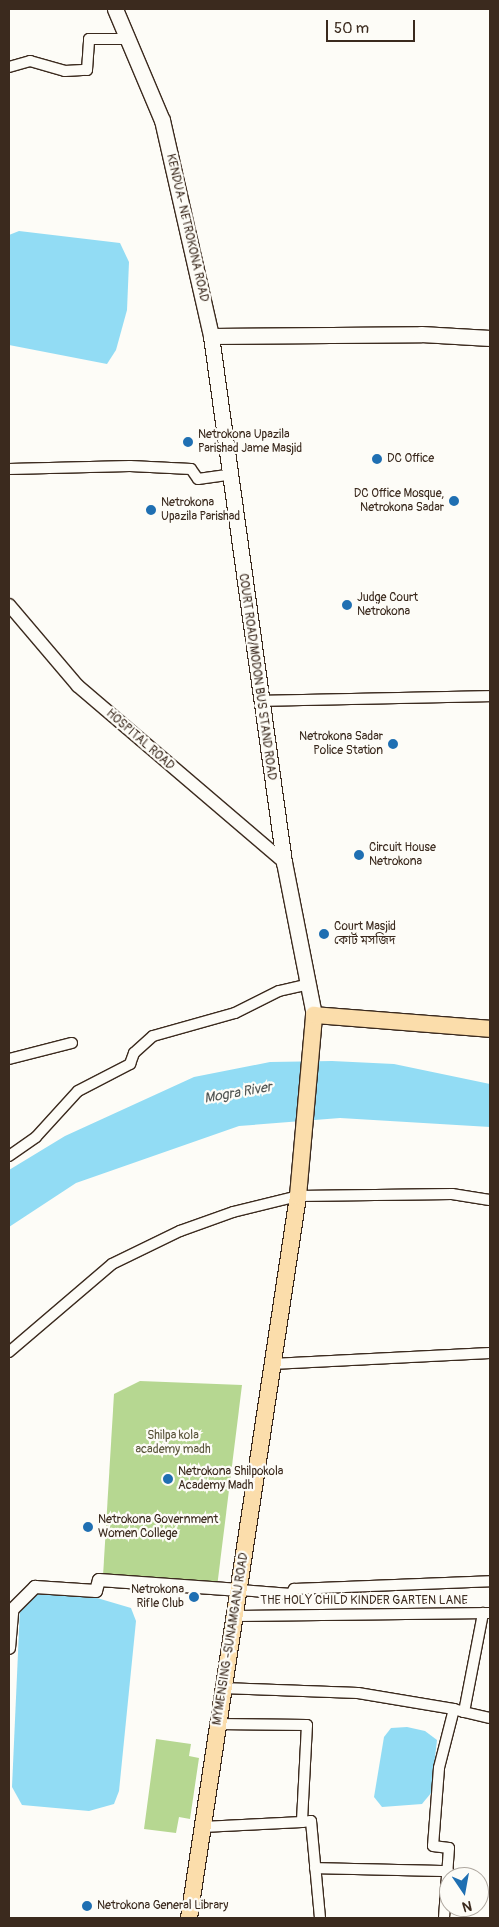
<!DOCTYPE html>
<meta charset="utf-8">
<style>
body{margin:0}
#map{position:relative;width:499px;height:1927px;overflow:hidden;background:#fdfcf7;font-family:Pangolin,"Noto Sans Bengali",sans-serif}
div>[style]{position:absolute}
.green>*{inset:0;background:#b6d791}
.water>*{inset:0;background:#92dcf4}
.roads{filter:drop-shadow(1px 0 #3b2a1e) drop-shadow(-1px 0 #3b2a1e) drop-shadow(0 1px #3b2a1e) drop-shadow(0 -1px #3b2a1e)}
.minor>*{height:10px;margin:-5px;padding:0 5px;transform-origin:5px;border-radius:5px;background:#fdfcf7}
.tertiary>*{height:12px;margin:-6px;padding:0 6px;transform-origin:6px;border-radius:6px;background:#fdfcf7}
.secondary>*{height:15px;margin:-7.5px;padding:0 7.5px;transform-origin:7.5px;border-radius:7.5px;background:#fdfcf7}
.primary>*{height:16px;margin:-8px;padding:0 8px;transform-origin:8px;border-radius:8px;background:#fbddab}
.dots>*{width:14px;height:14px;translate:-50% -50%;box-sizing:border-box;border:2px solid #fdfcf7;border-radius:50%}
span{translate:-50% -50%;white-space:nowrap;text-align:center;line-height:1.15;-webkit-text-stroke:4.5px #fdfcf7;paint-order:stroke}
.street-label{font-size:12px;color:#3b2a1e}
.poi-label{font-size:12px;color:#3b2a1e}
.left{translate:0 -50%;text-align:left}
.right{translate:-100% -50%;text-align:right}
.park-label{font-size:12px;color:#5a553b}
.water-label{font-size:14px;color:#515654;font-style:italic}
.frame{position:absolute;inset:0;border:10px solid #3b2a1e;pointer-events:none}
.north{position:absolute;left:439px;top:1867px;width:50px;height:50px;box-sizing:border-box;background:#fdfcf7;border:1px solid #afa8a0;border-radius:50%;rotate:168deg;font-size:14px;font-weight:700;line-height:20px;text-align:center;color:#3b2a1e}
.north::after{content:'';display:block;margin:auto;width:18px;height:22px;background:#1f6fb2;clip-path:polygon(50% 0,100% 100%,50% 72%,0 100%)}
.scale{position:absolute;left:326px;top:20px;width:89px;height:22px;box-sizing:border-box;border:2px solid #3b2a1e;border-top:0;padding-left:6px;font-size:15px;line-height:18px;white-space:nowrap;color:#3b2a1e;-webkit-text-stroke:4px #fdfcf7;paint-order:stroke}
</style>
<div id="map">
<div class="green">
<i style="clip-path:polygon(140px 1381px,242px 1385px,217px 1587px,103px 1576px,114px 1394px)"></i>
<i style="clip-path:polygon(156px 1739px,191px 1744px,189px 1756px,199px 1758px,190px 1819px,179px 1817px,176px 1833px,144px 1829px)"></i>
</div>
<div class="water">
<i style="clip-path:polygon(19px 231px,120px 243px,129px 262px,127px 310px,116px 350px,107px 364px,9px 345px,9px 235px)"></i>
<i style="clip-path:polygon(332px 1061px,394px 1064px,490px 1084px,490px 1127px,340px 1118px,239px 1126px,76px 1183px,9px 1227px,9px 1170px,65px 1136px,194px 1077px,270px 1062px)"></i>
<i style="clip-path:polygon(70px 1590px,131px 1608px,136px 1621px,119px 1791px,114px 1804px,89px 1811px,22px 1805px,12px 1787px,20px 1608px,37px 1593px)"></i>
<i style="clip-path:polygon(407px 1727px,425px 1731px,437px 1740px,431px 1793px,422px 1804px,382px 1807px,374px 1797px,384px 1737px,391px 1728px)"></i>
</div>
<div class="roads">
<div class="minor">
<i style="left:9px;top:67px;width:22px;rotate:-16deg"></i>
<i style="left:30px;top:61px;width:36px;rotate:16deg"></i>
<i style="left:65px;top:71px;width:22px;rotate:-3deg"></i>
<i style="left:87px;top:70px;width:31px;rotate:-86deg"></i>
<i style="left:89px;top:39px;width:39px"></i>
<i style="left:9px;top:469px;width:121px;rotate:-1.4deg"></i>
<i style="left:130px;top:466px;width:61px;rotate:2.8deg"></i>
<i style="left:191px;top:469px;width:12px;rotate:55deg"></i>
<i style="left:198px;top:479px;width:29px;rotate:-8deg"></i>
<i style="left:260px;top:701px;width:230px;rotate:-1.2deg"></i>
<i style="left:9px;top:1059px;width:65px;rotate:-14.3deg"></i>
<i style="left:9px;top:1156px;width:33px;rotate:-35deg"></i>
<i style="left:36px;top:1137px;width:62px;rotate:-47.6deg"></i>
<i style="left:78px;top:1091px;width:59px;rotate:-27.4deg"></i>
<i style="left:130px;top:1064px;width:12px;rotate:-70deg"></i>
<i style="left:134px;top:1053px;width:25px;rotate:-42deg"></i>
<i style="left:153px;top:1036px;width:85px;rotate:-15.7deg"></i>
<i style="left:235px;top:1013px;width:49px;rotate:-26.6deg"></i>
<i style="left:279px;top:991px;width:32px;rotate:-13deg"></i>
<i style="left:9px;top:1352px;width:135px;rotate:-40.5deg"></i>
<i style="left:112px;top:1264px;width:76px;rotate:-25.9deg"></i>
<i style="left:180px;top:1231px;width:56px;rotate:-19.7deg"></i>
<i style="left:233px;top:1212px;width:67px;rotate:-13.8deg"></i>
<i style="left:298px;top:1196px;width:154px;rotate:-0.7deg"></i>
<i style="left:452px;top:1194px;width:38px;rotate:9deg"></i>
<i style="left:272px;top:1364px;width:218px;rotate:-2.9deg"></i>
<i style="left:240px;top:1590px;width:51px;rotate:4.5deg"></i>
<i style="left:291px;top:1594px;width:6px;rotate:-59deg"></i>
<i style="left:294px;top:1589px;width:196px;rotate:-2.3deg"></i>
<i style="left:238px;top:1616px;width:252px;rotate:-0.7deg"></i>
<i style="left:222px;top:1688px;width:136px;rotate:2.1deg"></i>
<i style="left:358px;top:1693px;width:97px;rotate:9.5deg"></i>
<i style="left:454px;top:1709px;width:61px;rotate:104.3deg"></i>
<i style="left:439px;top:1768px;width:78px;rotate:94.4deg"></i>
<i style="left:433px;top:1846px;width:16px;rotate:7deg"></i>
<i style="left:449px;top:1848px;width:70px;rotate:94.1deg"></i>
<i style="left:454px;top:1709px;width:10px;rotate:17deg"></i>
<i style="left:464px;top:1712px;width:101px;rotate:-79.1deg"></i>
<i style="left:464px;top:1712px;width:27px;rotate:13deg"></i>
<i style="left:217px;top:1724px;width:90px;rotate:0.6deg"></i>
<i style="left:307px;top:1725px;width:97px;rotate:93deg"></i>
<i style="left:302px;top:1822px;width:9px;rotate:-6deg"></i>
<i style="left:311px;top:1821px;width:97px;rotate:84.7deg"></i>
<i style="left:203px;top:1827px;width:99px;rotate:-2.9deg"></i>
<i style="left:315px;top:1868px;width:133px;rotate:1.3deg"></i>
</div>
<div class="tertiary">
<i style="left:9px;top:605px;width:106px;rotate:49.6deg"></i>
<i style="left:78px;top:686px;width:271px;rotate:40.5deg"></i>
<i style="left:9px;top:1648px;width:38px;rotate:-85deg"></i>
<i style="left:12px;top:1610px;width:33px;rotate:-45deg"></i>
<i style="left:35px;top:1587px;width:61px;rotate:3.8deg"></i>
<i style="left:96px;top:1591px;width:11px;rotate:-75deg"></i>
<i style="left:99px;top:1580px;width:141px;rotate:4.1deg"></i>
</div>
<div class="secondary">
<i style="left:115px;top:9px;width:121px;rotate:67.1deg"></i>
<i style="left:162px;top:120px;width:221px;rotate:77.2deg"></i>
<i style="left:211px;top:336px;width:531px;rotate:82.1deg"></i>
<i style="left:284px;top:862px;width:156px;rotate:78.9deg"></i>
<i style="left:211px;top:336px;width:210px;rotate:-0.5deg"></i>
<i style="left:421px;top:334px;width:69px;rotate:3.3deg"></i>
</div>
<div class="primary">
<i style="left:189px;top:1918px;width:730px;rotate:-81.41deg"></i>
<i style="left:298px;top:1196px;width:182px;rotate:-84.9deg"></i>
<i style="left:314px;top:1015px;width:177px;rotate:4.5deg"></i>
</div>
</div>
<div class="dots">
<i style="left:188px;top:442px;background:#1f6fb2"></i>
<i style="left:377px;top:459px;background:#1f6fb2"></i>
<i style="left:454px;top:501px;background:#1f6fb2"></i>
<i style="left:151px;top:510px;background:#1f6fb2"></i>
<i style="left:347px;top:605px;background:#1f6fb2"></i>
<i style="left:393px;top:744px;background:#1f6fb2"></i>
<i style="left:359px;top:855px;background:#1f6fb2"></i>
<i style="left:324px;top:934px;background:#1f6fb2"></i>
<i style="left:168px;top:1479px;background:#1f6fb2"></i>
<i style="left:88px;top:1527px;background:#1f6fb2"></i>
<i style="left:194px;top:1597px;background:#1f6fb2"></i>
<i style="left:87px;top:1906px;background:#1f6fb2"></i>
</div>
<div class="street-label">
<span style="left:187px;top:228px;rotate:77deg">KENDUA- NETROKONA ROAD</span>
<span style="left:257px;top:677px;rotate:82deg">COURT ROAD/MODON BUS STAND ROAD</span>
<span style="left:140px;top:740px;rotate:41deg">HOSPITAL ROAD</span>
<span style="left:364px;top:1601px">THE HOLY CHILD KINDER GARTEN LANE</span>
<span style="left:231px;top:1639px;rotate:-81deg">MYMENSING -SUNAMGANJ ROAD</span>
</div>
<div class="poi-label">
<span class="left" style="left:198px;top:442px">Netrokona Upazila<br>Parishad Jame Masjid</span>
<span class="left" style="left:387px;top:459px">DC Office</span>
<span class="right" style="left:444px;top:501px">DC Office Mosque,<br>Netrokona Sadar</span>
<span class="left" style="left:161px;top:510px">Netrokona<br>Upazila Parishad</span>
<span class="left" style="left:357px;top:605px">Judge Court<br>Netrokona</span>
<span class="right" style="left:383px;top:744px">Netrokona Sadar<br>Police Station</span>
<span class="left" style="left:369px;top:855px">Circuit House<br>Netrokona</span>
<span class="left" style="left:334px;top:934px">Court Masjid<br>কোর্ট মসজিদ</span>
<span class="left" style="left:178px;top:1479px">Netrokona Shilpokola<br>Academy Madh</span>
<span class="left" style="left:98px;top:1527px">Netrokona Government<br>Women College</span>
<span class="right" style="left:184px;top:1597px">Netrokona<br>Rifle Club</span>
<span class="left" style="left:97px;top:1906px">Netrokona General Library</span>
</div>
<div class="park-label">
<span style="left:173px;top:1443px">Shilpa kola<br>academy madh</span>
</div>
<div class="water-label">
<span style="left:238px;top:1093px;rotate:-10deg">Mogra River</span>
</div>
<div class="frame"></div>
<div class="north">N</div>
<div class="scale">50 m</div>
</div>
